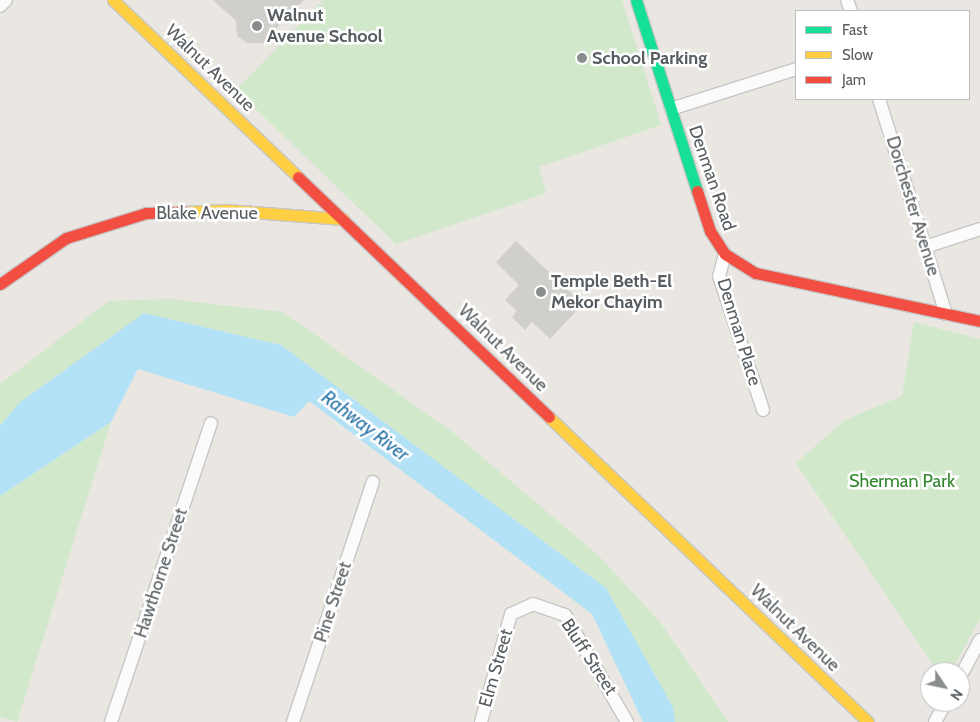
<!DOCTYPE html>
<style>
body{margin:0}
#map{position:relative;width:980px;height:722px;overflow:hidden;background:#eae7e2;font-family:Cabin,sans-serif}
div>[style]{position:absolute}
.green>*{inset:0;background:#d1e8ca}
.water>*{inset:0;background:#b3e1f6}
.building>*{inset:0;background:#d1cfcc}
.roads{filter:drop-shadow(1px 0 #c6c6c5) drop-shadow(-1px 0 #c6c6c5) drop-shadow(0 1px #c6c6c5) drop-shadow(0 -1px #c6c6c5)}
.street>*{height:12px;margin:-6px;padding:0 6px;transform-origin:6px;border-radius:6px;background:#fcfbfb}
.fast>*{height:11px;margin:-5.5px;padding:0 5.5px;transform-origin:5.5px;border-radius:5.5px;background:#16e098}
.slow>*{height:11px;margin:-5.5px;padding:0 5.5px;transform-origin:5.5px;border-radius:5.5px;background:#ffcf43}
.jam>*{height:11px;margin:-5.5px;padding:0 5.5px;transform-origin:5.5px;border-radius:5.5px;background:#f24e42}
.dots>*{width:14px;height:14px;translate:-50% -50%;box-sizing:border-box;border:2px solid #fff;border-radius:50%}
span{translate:-50% -50%;white-space:nowrap;text-align:center;line-height:1.15;-webkit-text-stroke:5px #fff;paint-order:stroke}
.poi-label{font-size:18px;color:#575d61;font-weight:700}
.left{translate:0 -50%;text-align:left}
.street-label{font-size:18px;color:#575d61}
.park-label{font-size:18px;color:#31862b}
.water-label{font-size:19px;color:#2c77a8;font-style:italic}
.legend{position:absolute;left:795px;top:10px;width:175px;height:90px;box-sizing:border-box;background:#fff;border:1px solid #bcbec0;margin:0;padding:6px 9px;list-style:none;font-size:15px;color:#575d61}
.legend li{display:flex;align-items:center;gap:10px;height:25px}
.legend b{width:25px;border:1px solid #bcbec0}
.north{position:absolute;left:920px;top:662px;width:50px;height:50px;box-sizing:border-box;background:#fff;border:1px solid #bcbec0;border-radius:50%;rotate:124deg;font-size:14px;font-weight:700;line-height:20px;text-align:center;color:#575d61}
.north::after{content:'';display:block;margin:auto;width:18px;height:22px;background:#8a8d8e;clip-path:polygon(50% 0,100% 100%,50% 72%,0 100%)}
</style>
<div id="map">
<div class="green">
<i style="clip-path:polygon(323px 0,622px 0,661px 125px,539px 167px,546px 193px,396px 244px,236px 90px)"></i>
<i style="clip-path:polygon(169px 299px,283px 312px,454px 433px,598px 555px,660px 622px,728px 722px,675px 722px,673px 707px,606px 588px,281px 345px,144px 313px,19px 403px,0 426px,0 384px,109px 301px)"></i>
<i style="clip-path:polygon(914px 322px,980px 339px,980px 619px,951px 672px,938px 672px,796px 463px,845px 420px,902px 396px)"></i>
<i style="clip-path:polygon(111px 422px,17px 722px,0 717px,0 496px)"></i>
</div>
<div class="water">
<i style="clip-path:polygon(144px 313px,281px 345px,606px 588px,673px 707px,675px 722px,643px 722px,592px 614px,309px 401px,294px 417px,138px 369px,111px 422px,0 496px,0 426px,19px 403px)"></i>
</div>
<div class="building">
<i style="clip-path:polygon(213px 0,304px 0,271px 34px,271px 43px,247px 43px,237px 36px,236px 21px)"></i>
<i style="clip-path:polygon(516px 241px,583px 304px,550px 339px,532px 322px,525px 330px,512px 317px,517px 311px,505px 300px,519px 285px,496px 262px)"></i>
</div>
<div class="roads">
<div class="street">
<i style="left:847px;top:0;width:12px;rotate:70deg"></i>
<i style="left:0;top:6px;width:8px;rotate:-45deg"></i>
<i style="left:879px;top:99px;width:225px;rotate:72.7deg"></i>
<i style="left:671px;top:109px;width:131px;rotate:-17.7deg"></i>
<i style="left:925px;top:247px;width:58px;rotate:-18.1deg"></i>
<i style="left:725px;top:254px;width:23px;rotate:105deg"></i>
<i style="left:719px;top:276px;width:141px;rotate:71.8deg"></i>
<i style="left:960px;top:677px;width:42px;rotate:-61.6deg"></i>
<i style="left:111px;top:722px;width:315px;rotate:-71.5deg"></i>
<i style="left:293px;top:722px;width:253px;rotate:-71.6deg"></i>
<i style="left:481px;top:722px;width:112px;rotate:-74.5deg"></i>
<i style="left:511px;top:614px;width:24px;rotate:-24deg"></i>
<i style="left:533px;top:604px;width:34px;rotate:19deg"></i>
<i style="left:565px;top:615px;width:124px;rotate:59.9deg"></i>
<i style="left:935px;top:722px;width:23px;rotate:-61deg"></i>
</div>
<div class="fast">
<i style="left:636px;top:0;width:201px;rotate:72.3deg"></i>
</div>
<div class="slow">
<i style="left:113px;top:0;width:256px;rotate:43.7deg"></i>
<i style="left:186px;top:212px;width:41px;rotate:-2.8deg"></i>
<i style="left:227px;top:210px;width:116px;rotate:4.4deg"></i>
<i style="left:549px;top:417px;width:441px;rotate:43.7deg"></i>
</div>
<div class="jam">
<i style="left:298px;top:177px;width:347px;rotate:43.7deg"></i>
<i style="left:697px;top:191px;width:42px;rotate:72deg"></i>
<i style="left:710px;top:231px;width:27px;rotate:57deg"></i>
<i style="left:725px;top:254px;width:36px;rotate:32deg"></i>
<i style="left:756px;top:273px;width:229px;rotate:12.1deg"></i>
<i style="left:0;top:284px;width:80px;rotate:-34.9deg"></i>
<i style="left:66px;top:238px;width:84px;rotate:-17.4deg"></i>
<i style="left:146px;top:213px;width:40px;rotate:-1.4deg"></i>
</div>
</div>
<div class="dots">
<i style="left:257px;top:26px;background:#8a8d8e"></i>
<i style="left:582px;top:58px;background:#8a8d8e"></i>
<i style="left:541px;top:292px;background:#8a8d8e"></i>
</div>
<div class="poi-label">
<span class="left" style="left:267px;top:26px">Walnut<br>Avenue School</span>
<span class="left" style="left:592px;top:58px">School Parking</span>
<span class="left" style="left:551px;top:292px">Temple Beth-El<br>Mekor Chayim</span>
</div>
<div class="street-label">
<span style="left:210px;top:68px;rotate:44deg">Walnut Avenue</span>
<span style="left:712px;top:178px;rotate:71deg">Denman Road</span>
<span style="left:913px;top:206px;rotate:73deg">Dorchester Avenue</span>
<span style="left:207px;top:213px">Blake Avenue</span>
<span style="left:739px;top:332px;rotate:73deg">Denman Place</span>
<span style="left:503px;top:348px;rotate:44deg">Walnut Avenue</span>
<span style="left:161px;top:573px;rotate:-72deg">Hawthorne Street</span>
<span style="left:333px;top:602px;rotate:-72deg">Pine Street</span>
<span style="left:795px;top:628px;rotate:44deg">Walnut Avenue</span>
<span style="left:589px;top:657px;rotate:57deg">Bluff Street</span>
<span style="left:496px;top:668px;rotate:-74deg">Elm Street</span>
</div>
<div class="park-label">
<span style="left:902px;top:481px">Sherman Park</span>
</div>
<div class="water-label">
<span style="left:365px;top:426px;rotate:37deg">Rahway River</span>
</div>
<ul class="legend">
<li><b style="height:6px;background:#16e098"></b>Fast</li>
<li><b style="height:6px;background:#ffcf43"></b>Slow</li>
<li><b style="height:6px;background:#f24e42"></b>Jam</li>
</ul>
<div class="north">N</div>
</div>
